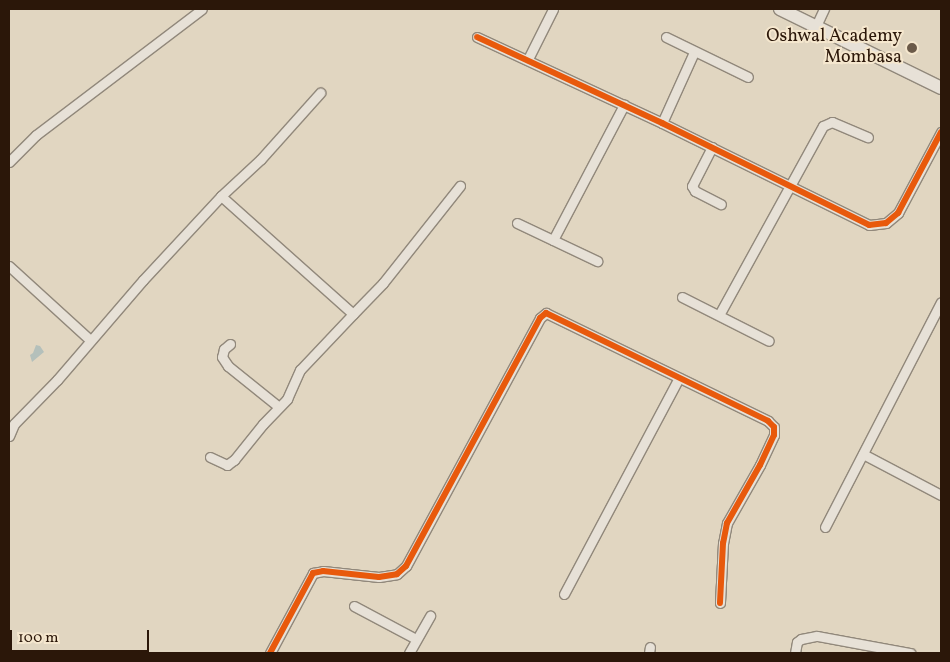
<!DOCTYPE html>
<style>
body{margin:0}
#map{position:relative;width:950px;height:662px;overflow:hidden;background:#e1d6c1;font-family:Vollkorn,serif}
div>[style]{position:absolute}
.water>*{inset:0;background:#b4c0bb}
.roads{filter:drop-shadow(1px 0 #91887b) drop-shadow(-1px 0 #91887b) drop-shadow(0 1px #91887b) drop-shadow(0 -1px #91887b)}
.minor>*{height:9px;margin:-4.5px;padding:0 4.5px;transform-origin:4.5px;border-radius:4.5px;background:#e7e1d7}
.secondary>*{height:12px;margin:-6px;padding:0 6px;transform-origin:6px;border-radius:6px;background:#e7e1d7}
.cycleway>*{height:6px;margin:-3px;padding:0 3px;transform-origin:3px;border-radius:3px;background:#e8590c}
.dots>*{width:14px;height:14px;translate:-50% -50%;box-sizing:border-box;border:2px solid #f5e7ce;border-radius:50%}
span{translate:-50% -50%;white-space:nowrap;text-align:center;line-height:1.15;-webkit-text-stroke:4px #f5e7ce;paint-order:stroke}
.poi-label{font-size:18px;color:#2b1709}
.right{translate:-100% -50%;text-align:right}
.frame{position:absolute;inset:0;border:10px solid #2b1709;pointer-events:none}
.scale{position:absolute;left:10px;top:630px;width:139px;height:22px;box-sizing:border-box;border:2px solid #2b1709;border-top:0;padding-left:6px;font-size:15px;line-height:18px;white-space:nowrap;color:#2b1709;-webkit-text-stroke:4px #f5e7ce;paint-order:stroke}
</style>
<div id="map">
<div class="water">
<i style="clip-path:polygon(36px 345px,40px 346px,44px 352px,32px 362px,30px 355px,33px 353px)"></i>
</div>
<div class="roads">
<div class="minor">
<i style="left:816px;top:26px;width:19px;rotate:-65deg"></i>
<i style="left:477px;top:37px;width:204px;rotate:24.9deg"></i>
<i style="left:662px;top:123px;width:231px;rotate:26.2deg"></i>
<i style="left:869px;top:225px;width:17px;rotate:-7deg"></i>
<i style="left:886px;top:223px;width:16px;rotate:-40deg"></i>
<i style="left:898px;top:213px;width:92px;rotate:-62deg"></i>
<i style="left:666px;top:37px;width:91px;rotate:26deg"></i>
<i style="left:528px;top:59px;width:56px;rotate:-63.4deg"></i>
<i style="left:662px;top:123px;width:78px;rotate:-65.7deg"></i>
<i style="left:712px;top:147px;width:44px;rotate:117.1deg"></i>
<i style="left:692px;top:186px;width:6px;rotate:59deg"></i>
<i style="left:695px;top:191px;width:29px;rotate:27deg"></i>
<i style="left:9px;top:162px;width:38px;rotate:-45deg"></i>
<i style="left:36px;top:135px;width:208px;rotate:-37.2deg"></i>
<i style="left:221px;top:196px;width:177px;rotate:41.8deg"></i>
<i style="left:353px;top:314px;width:43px;rotate:-45.9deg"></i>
<i style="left:383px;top:283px;width:124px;rotate:-51.6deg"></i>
<i style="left:517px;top:223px;width:89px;rotate:25.4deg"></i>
<i style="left:553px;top:240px;width:153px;rotate:-62.3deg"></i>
<i style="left:9px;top:266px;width:110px;rotate:42.4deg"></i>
<i style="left:682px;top:297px;width:97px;rotate:26.8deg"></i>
<i style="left:719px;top:315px;width:216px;rotate:-61.2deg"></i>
<i style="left:823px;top:126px;width:10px;rotate:-24deg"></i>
<i style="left:832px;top:122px;width:39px;rotate:23deg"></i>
<i style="left:230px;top:344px;width:8px;rotate:140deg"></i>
<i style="left:224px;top:349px;width:8px;rotate:104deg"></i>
<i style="left:222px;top:357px;width:11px;rotate:56deg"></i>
<i style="left:228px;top:366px;width:65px;rotate:38.8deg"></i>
<i style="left:9px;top:436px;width:13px;rotate:-67deg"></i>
<i style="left:14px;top:424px;width:62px;rotate:-45.7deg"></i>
<i style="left:57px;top:380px;width:132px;rotate:-49.3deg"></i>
<i style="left:143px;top:280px;width:115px;rotate:-47.1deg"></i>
<i style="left:221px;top:196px;width:54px;rotate:-42.8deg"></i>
<i style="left:261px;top:159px;width:89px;rotate:-48.2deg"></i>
<i style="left:863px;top:454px;width:88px;rotate:27.7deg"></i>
<i style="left:210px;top:457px;width:19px;rotate:25deg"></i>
<i style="left:227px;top:465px;width:9px;rotate:-36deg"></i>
<i style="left:234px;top:460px;width:46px;rotate:-51.1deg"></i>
<i style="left:263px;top:424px;width:35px;rotate:-46deg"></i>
<i style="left:287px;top:399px;width:32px;rotate:-66deg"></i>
<i style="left:300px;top:370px;width:77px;rotate:-46.6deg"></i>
<i style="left:825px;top:527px;width:253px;rotate:-62.7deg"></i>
<i style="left:564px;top:594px;width:245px;rotate:-62deg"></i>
<i style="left:354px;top:606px;width:70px;rotate:28deg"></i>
<i style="left:270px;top:653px;width:91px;rotate:-61.7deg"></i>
<i style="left:313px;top:573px;width:10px;rotate:-11deg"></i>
<i style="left:323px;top:571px;width:56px;rotate:6.1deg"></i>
<i style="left:379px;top:577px;width:18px;rotate:-9deg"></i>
<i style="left:397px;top:574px;width:12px;rotate:-42deg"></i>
<i style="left:406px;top:566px;width:282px;rotate:-61.6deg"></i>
<i style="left:540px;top:318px;width:8px;rotate:-40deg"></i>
<i style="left:546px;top:313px;width:247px;rotate:25.9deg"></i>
<i style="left:768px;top:421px;width:8px;rotate:45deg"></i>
<i style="left:774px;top:427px;width:8px;rotate:90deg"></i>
<i style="left:774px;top:435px;width:33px;rotate:115deg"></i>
<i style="left:760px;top:465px;width:67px;rotate:119.6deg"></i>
<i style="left:727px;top:523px;width:20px;rotate:101deg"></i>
<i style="left:723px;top:543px;width:60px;rotate:92.9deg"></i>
<i style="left:409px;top:653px;width:43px;rotate:-60.4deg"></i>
<i style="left:649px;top:653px;width:6px;rotate:-81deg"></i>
<i style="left:795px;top:653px;width:11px;rotate:-80deg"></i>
<i style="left:797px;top:642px;width:5px;rotate:-37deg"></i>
<i style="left:801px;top:639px;width:16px;rotate:-11deg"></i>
<i style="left:817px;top:636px;width:95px;rotate:10.4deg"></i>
</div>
<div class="secondary">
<i style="left:780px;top:9px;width:179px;rotate:26.1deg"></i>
</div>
</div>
<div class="cycleway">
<i style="left:477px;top:37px;width:204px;rotate:24.9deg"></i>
<i style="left:662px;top:123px;width:231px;rotate:26.2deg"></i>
<i style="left:869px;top:225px;width:17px;rotate:-7deg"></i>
<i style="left:886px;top:223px;width:16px;rotate:-40deg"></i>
<i style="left:898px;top:213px;width:92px;rotate:-62deg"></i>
<i style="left:270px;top:653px;width:91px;rotate:-61.7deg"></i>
<i style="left:313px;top:573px;width:10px;rotate:-11deg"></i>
<i style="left:323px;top:571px;width:56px;rotate:6.1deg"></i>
<i style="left:379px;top:577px;width:18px;rotate:-9deg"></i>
<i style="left:397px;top:574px;width:12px;rotate:-42deg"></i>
<i style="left:406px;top:566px;width:282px;rotate:-61.6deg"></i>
<i style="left:540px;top:318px;width:8px;rotate:-40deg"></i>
<i style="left:546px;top:313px;width:247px;rotate:25.9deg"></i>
<i style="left:768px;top:421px;width:8px;rotate:45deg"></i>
<i style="left:774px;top:427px;width:8px;rotate:90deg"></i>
<i style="left:774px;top:435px;width:33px;rotate:115deg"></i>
<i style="left:760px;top:465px;width:67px;rotate:119.6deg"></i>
<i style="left:727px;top:523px;width:20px;rotate:101deg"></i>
<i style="left:723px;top:543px;width:60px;rotate:92.9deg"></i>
</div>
<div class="dots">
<i style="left:912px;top:48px;background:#6b5a49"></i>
</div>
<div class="poi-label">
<span class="right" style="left:902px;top:48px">Oshwal Academy<br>Mombasa</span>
</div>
<div class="frame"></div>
<div class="scale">100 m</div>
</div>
